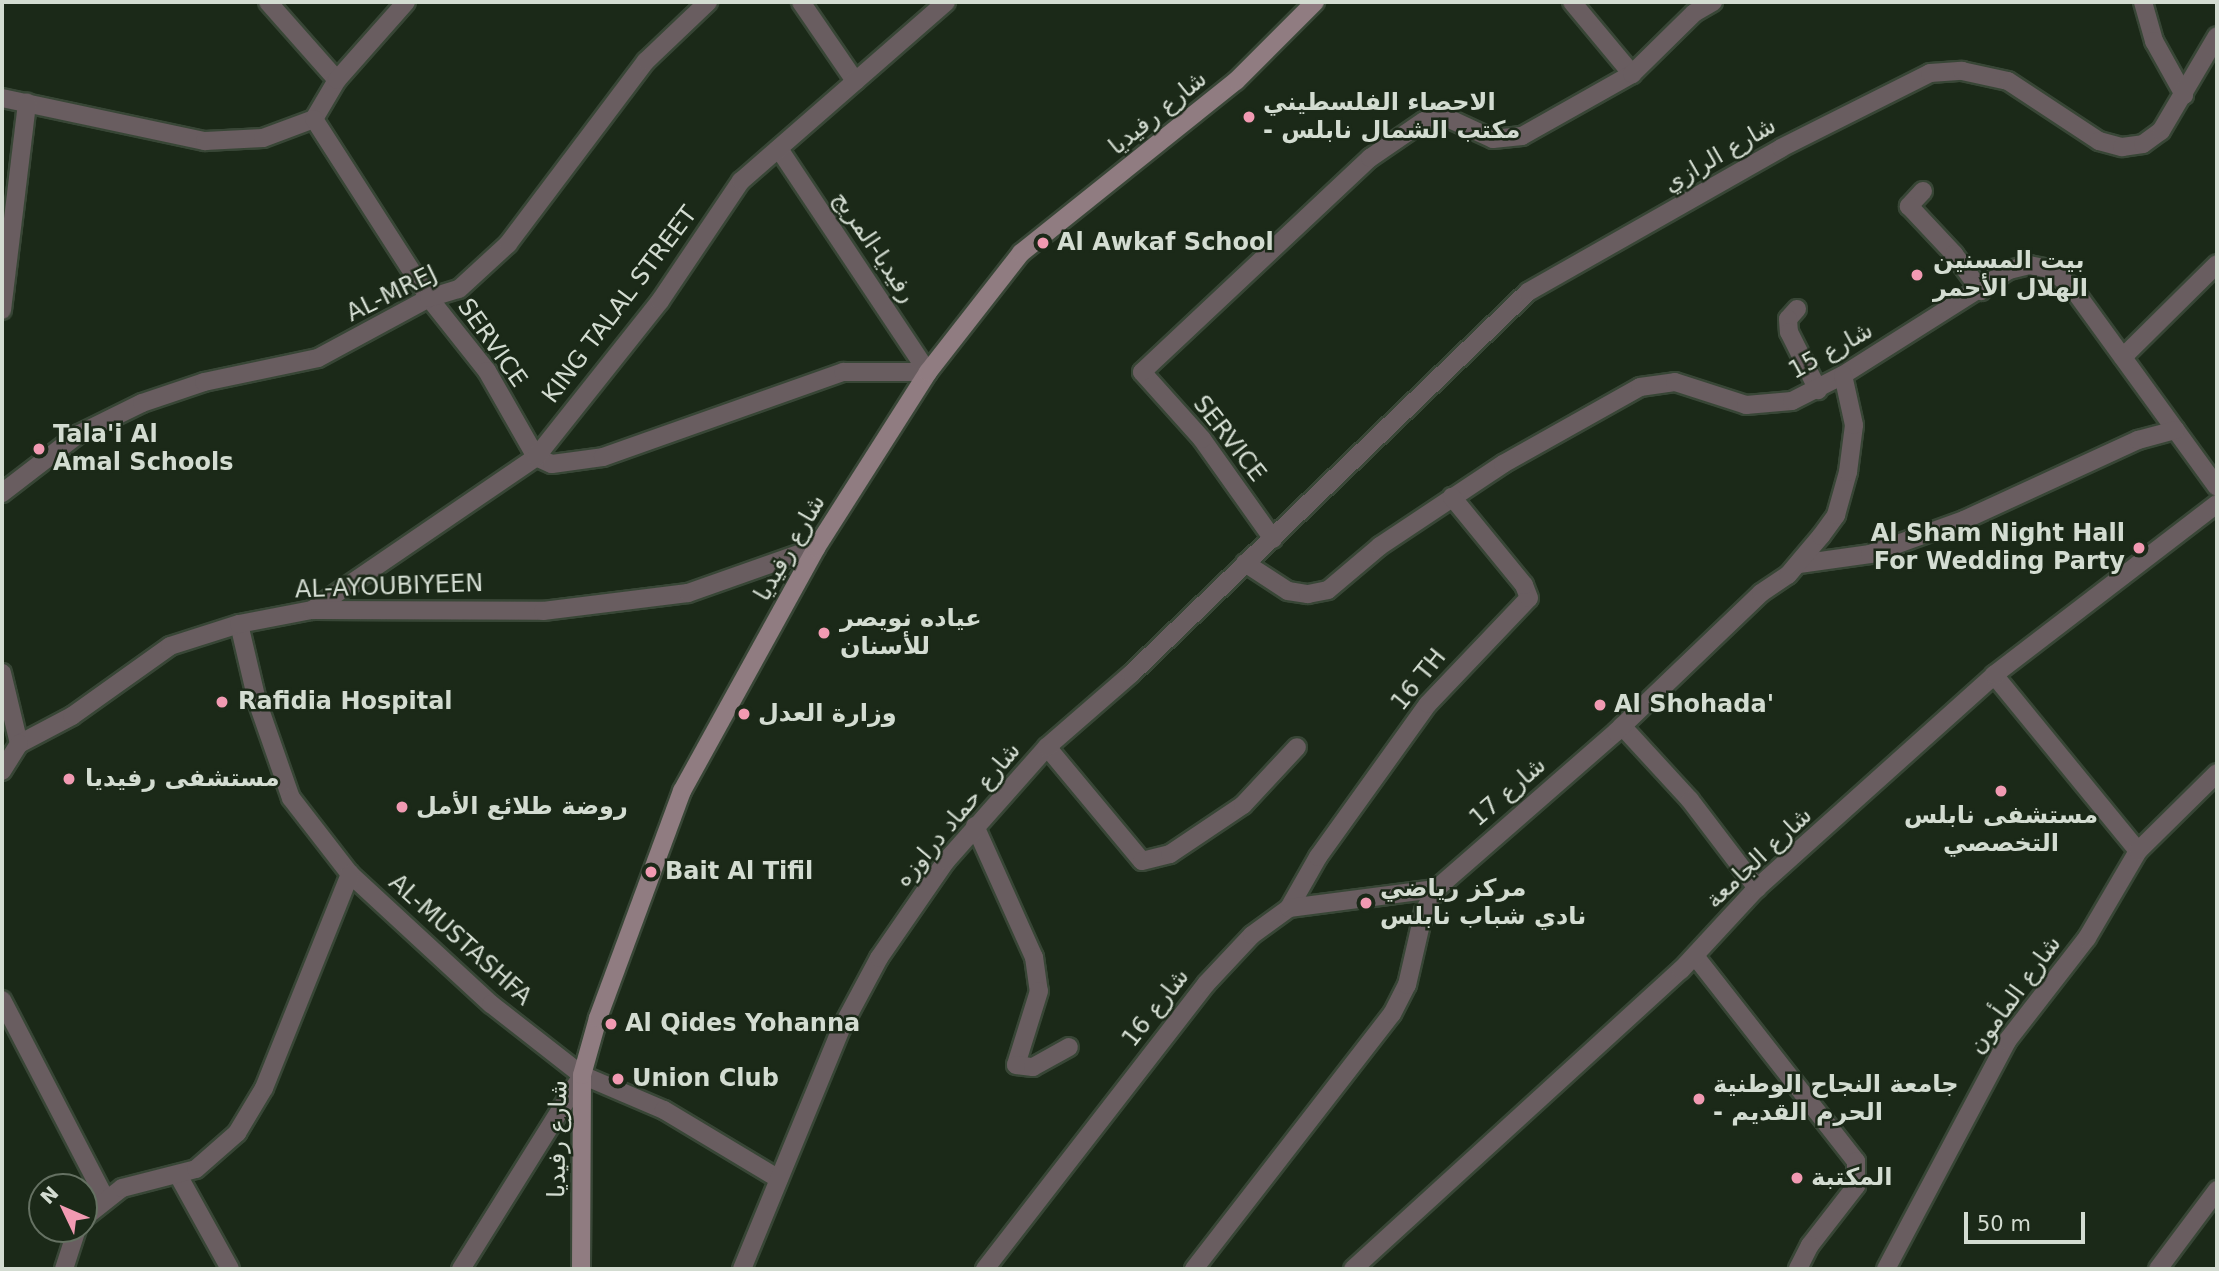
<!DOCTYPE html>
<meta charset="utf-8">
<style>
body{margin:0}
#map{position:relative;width:2219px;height:1271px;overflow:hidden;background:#1b2918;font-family:"DejaVu Sans",Vazirmatn,sans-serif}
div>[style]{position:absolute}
.roads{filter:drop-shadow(2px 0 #384636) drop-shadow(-2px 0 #384636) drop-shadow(0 2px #384636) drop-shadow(0 -2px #384636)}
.minor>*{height:18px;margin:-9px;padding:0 9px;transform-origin:9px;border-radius:9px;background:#695d60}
.secondary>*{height:18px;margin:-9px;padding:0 9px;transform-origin:9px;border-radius:9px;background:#907c81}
.dots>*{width:19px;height:19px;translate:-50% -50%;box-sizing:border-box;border:4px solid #1b2918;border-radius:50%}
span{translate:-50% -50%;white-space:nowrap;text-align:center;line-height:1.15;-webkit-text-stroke:5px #1b2918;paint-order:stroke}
.poi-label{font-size:24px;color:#d3dcd1;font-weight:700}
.left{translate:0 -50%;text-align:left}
.right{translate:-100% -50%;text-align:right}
.street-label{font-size:24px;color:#d3dcd1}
.frame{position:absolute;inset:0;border:4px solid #d3dcd1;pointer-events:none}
.north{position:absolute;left:28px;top:1173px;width:70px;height:70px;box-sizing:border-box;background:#1b2918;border:2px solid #657162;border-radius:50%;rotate:314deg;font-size:19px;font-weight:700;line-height:28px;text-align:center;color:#d3dcd1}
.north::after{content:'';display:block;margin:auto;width:24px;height:32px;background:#f19ab2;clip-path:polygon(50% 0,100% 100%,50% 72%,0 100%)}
.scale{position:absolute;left:1964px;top:1212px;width:121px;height:32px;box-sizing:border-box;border:4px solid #d3dcd1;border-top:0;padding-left:9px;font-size:21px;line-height:24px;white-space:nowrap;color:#d3dcd1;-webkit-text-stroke:5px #1b2918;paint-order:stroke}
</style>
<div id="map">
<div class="roads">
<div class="minor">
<i style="left:268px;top:2px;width:104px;rotate:48.5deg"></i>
<i style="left:801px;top:2px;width:96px;rotate:55.6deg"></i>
<i style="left:1572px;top:2px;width:94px;rotate:50.2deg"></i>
<i style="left:2143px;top:2px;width:41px;rotate:74.2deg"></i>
<i style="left:2154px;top:41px;width:62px;rotate:60.9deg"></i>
<i style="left:2px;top:98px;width:208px;rotate:12deg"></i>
<i style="left:205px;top:141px;width:58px;rotate:-3deg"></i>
<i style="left:263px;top:138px;width:54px;rotate:-20.4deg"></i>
<i style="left:314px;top:119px;width:45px;rotate:-59.5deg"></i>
<i style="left:337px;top:80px;width:104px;rotate:-48.5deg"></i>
<i style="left:314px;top:119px;width:213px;rotate:57.3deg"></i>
<i style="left:429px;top:298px;width:93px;rotate:51.5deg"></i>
<i style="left:487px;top:371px;width:99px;rotate:60.3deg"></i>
<i style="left:536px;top:457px;width:17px;rotate:24deg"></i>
<i style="left:552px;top:464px;width:51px;rotate:-7.8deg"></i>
<i style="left:603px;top:457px;width:255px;rotate:-19.5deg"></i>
<i style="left:843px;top:372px;width:85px"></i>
<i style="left:779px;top:149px;width:268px;rotate:56.3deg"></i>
<i style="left:1923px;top:191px;width:21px;rotate:133deg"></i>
<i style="left:1909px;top:206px;width:66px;rotate:46.8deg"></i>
<i style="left:1954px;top:254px;width:46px;rotate:53.9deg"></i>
<i style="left:1797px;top:309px;width:13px;rotate:132deg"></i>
<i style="left:1788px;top:319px;width:13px;rotate:86deg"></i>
<i style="left:1789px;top:332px;width:65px;rotate:63.4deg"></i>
<i style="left:2px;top:310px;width:209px;rotate:-83.1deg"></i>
<i style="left:2123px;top:357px;width:132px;rotate:-44.7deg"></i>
<i style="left:2px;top:493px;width:97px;rotate:-37.5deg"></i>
<i style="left:79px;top:434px;width:70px;rotate:-26.2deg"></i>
<i style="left:142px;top:403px;width:65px;rotate:-18.7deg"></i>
<i style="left:204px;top:382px;width:116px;rotate:-11.9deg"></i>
<i style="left:318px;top:358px;width:126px;rotate:-28.4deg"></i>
<i style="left:429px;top:298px;width:31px;rotate:-17deg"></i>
<i style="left:459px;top:289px;width:67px;rotate:-42.6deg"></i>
<i style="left:508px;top:244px;width:229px;rotate:-53deg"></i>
<i style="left:646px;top:61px;width:86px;rotate:-43.6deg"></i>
<i style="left:1273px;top:539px;width:123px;rotate:-125.4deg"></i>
<i style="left:1202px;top:439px;width:90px;rotate:-131.8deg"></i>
<i style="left:1142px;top:372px;width:313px;rotate:-43.2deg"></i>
<i style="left:1370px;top:158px;width:65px;rotate:-34.4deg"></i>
<i style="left:1424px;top:121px;width:18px;rotate:-19deg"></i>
<i style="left:1441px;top:115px;width:57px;rotate:24.8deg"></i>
<i style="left:1493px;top:139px;width:29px;rotate:-6deg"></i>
<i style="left:1522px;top:136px;width:126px;rotate:-29.4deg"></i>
<i style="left:1632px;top:74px;width:87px;rotate:-44.5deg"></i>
<i style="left:1694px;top:13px;width:22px;rotate:-30deg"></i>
<i style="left:1245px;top:563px;width:51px;rotate:33.1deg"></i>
<i style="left:1288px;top:591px;width:20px;rotate:9deg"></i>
<i style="left:1308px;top:594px;width:20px;rotate:-11deg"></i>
<i style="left:1328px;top:590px;width:68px;rotate:-40.2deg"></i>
<i style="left:1380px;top:546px;width:148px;rotate:-33.7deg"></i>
<i style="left:1503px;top:464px;width:157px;rotate:-29.3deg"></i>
<i style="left:1640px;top:387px;width:35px;rotate:-8deg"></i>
<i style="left:1675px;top:382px;width:75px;rotate:17.9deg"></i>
<i style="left:1746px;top:405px;width:46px;rotate:-5deg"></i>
<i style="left:1792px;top:401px;width:57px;rotate:-27deg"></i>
<i style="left:1843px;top:375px;width:196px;rotate:-32.3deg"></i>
<i style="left:2009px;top:270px;width:21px;rotate:-14deg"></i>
<i style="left:2029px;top:265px;width:20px;rotate:11deg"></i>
<i style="left:2049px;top:269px;width:28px;rotate:38deg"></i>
<i style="left:2071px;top:286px;width:248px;rotate:54deg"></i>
<i style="left:1799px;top:564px;width:72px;rotate:-8deg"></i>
<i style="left:1870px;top:554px;width:100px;rotate:-19.9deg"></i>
<i style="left:1964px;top:520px;width:192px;rotate:-24.7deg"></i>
<i style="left:2138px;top:440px;width:39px;rotate:-15deg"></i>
<i style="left:312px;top:610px;width:271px;rotate:-34.3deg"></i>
<i style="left:536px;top:457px;width:199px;rotate:-51.5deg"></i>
<i style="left:660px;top:301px;width:145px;rotate:-56deg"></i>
<i style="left:741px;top:181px;width:272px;rotate:-41.1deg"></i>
<i style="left:239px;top:624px;width:79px;rotate:76.8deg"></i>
<i style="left:257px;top:701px;width:103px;rotate:70.7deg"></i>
<i style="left:291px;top:798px;width:96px;rotate:52.2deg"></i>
<i style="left:350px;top:874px;width:192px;rotate:42.7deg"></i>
<i style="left:491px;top:1004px;width:115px;rotate:38deg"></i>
<i style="left:582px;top:1075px;width:89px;rotate:23.1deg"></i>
<i style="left:664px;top:1110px;width:134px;rotate:31deg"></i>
<i style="left:2px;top:673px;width:73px;rotate:76.5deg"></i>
<i style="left:1994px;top:675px;width:227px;rotate:50.7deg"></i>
<i style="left:1622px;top:726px;width:100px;rotate:47.4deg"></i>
<i style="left:1690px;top:800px;width:111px;rotate:52.7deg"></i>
<i style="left:19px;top:744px;width:60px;rotate:-27.8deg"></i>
<i style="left:72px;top:716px;width:120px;rotate:-35.5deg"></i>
<i style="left:170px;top:646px;width:72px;rotate:-17.7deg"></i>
<i style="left:239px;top:624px;width:74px;rotate:-10.9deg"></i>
<i style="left:312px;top:610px;width:231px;rotate:0.2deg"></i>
<i style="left:543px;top:611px;width:146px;rotate:-7.1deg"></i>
<i style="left:688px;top:593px;width:136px;rotate:-19.4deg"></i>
<i style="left:1047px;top:747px;width:148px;rotate:50.2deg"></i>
<i style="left:1142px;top:861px;width:29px;rotate:-14deg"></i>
<i style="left:1170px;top:854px;width:88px;rotate:-33.9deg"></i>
<i style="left:1243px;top:805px;width:79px;rotate:-47deg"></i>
<i style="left:2px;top:771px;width:32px;rotate:-58deg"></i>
<i style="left:975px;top:826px;width:144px;rotate:65.8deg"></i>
<i style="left:1034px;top:957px;width:34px;rotate:82deg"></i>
<i style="left:1039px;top:991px;width:77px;rotate:107.3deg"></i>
<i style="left:1016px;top:1065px;width:17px;rotate:7deg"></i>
<i style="left:1033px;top:1067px;width:41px;rotate:-29.1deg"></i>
<i style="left:1289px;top:908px;width:59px;rotate:-60.4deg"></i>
<i style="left:1318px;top:857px;width:188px;rotate:-54.3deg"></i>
<i style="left:1428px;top:704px;width:146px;rotate:-46.4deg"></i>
<i style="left:1529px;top:598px;width:14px;rotate:-111deg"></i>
<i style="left:1524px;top:585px;width:114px;rotate:-129.3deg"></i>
<i style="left:1695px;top:956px;width:261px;rotate:51.9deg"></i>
<i style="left:1856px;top:1161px;width:25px;rotate:90deg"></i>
<i style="left:1856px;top:1186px;width:75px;rotate:127.9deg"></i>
<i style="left:1810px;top:1245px;width:27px;rotate:117deg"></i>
<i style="left:2px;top:1000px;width:223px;rotate:62.5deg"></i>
<i style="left:178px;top:1175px;width:107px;rotate:61deg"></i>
<i style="left:84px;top:1218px;width:48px;rotate:-38.3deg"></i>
<i style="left:122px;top:1188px;width:76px;rotate:-14.4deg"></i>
<i style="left:196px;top:1169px;width:55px;rotate:-41.3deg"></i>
<i style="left:237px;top:1133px;width:52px;rotate:-59deg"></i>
<i style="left:264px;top:1088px;width:231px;rotate:-68.1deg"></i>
<i style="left:64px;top:1269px;width:42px;rotate:-72deg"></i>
<i style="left:461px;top:1269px;width:229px;rotate:-58deg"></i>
<i style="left:742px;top:1269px;width:260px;rotate:-67.6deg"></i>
<i style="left:841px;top:1029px;width:81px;rotate:-61.8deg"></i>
<i style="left:879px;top:958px;width:118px;rotate:-55.4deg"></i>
<i style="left:946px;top:861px;width:152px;rotate:-48.5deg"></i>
<i style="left:1047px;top:747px;width:111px;rotate:-41deg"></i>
<i style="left:1131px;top:674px;width:551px;rotate:-43.9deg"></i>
<i style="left:1528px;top:292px;width:291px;rotate:-29.6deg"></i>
<i style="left:1781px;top:148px;width:167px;rotate:-26.7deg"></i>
<i style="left:1930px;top:73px;width:32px;rotate:-4deg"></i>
<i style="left:1962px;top:71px;width:47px;rotate:12.3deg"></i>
<i style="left:2008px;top:81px;width:109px;rotate:33.4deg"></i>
<i style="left:2099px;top:141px;width:24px;rotate:15deg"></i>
<i style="left:2122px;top:147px;width:21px;rotate:-8deg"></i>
<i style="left:2143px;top:144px;width:22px;rotate:-36deg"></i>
<i style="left:2161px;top:131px;width:110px;rotate:-59.5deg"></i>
<i style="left:985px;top:1269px;width:361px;rotate:-52.2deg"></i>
<i style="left:1206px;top:984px;width:67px;rotate:-46.8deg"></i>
<i style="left:1252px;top:935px;width:46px;rotate:-36.1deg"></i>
<i style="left:1289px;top:908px;width:148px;rotate:-7.4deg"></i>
<i style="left:1194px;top:1269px;width:323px;rotate:-52.2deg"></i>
<i style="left:1392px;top:1014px;width:33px;rotate:-63deg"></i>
<i style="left:1407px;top:985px;width:76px;rotate:-77.1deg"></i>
<i style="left:1424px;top:911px;width:25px;rotate:-61deg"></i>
<i style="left:1436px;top:889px;width:239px;rotate:-41.1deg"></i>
<i style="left:1616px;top:732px;width:201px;rotate:-43.8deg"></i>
<i style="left:1761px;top:593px;width:32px;rotate:-34deg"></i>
<i style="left:1788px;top:575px;width:51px;rotate:-49.8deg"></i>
<i style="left:1821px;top:536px;width:26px;rotate:-54deg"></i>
<i style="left:1836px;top:515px;width:45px;rotate:-74.4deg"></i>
<i style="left:1848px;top:472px;width:47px;rotate:-82.7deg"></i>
<i style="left:1854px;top:425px;width:51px;rotate:-102.4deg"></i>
<i style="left:1353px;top:1269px;width:444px;rotate:-42.4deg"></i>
<i style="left:1681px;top:970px;width:112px;rotate:-47.2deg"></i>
<i style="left:1757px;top:888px;width:319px;rotate:-41.9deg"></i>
<i style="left:1994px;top:675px;width:281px;rotate:-37.5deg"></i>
<i style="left:1886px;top:1269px;width:258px;rotate:-62deg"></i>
<i style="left:2007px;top:1041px;width:130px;rotate:-52.2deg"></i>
<i style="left:2087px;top:938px;width:101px;rotate:-59.6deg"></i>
<i style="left:2138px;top:851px;width:111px;rotate:-44.6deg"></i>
<i style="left:2158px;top:1269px;width:99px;rotate:-53.2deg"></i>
</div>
<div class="secondary">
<i style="left:581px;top:1269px;width:194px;rotate:-89.7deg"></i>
<i style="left:582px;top:1075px;width:59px;rotate:-74.3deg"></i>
<i style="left:598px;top:1018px;width:242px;rotate:-69.7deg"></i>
<i style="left:682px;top:791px;width:277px;rotate:-61.1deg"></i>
<i style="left:816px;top:548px;width:209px;rotate:-57.5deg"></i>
<i style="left:928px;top:372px;width:151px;rotate:-52deg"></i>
<i style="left:1021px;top:253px;width:275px;rotate:-38.7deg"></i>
<i style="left:1236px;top:81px;width:112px;rotate:-45deg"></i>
</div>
</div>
<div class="dots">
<i style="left:1249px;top:117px;background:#f19ab2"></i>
<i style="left:1043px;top:243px;background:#f19ab2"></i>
<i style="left:1917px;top:275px;background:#f19ab2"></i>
<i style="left:39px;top:449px;background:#f19ab2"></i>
<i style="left:2139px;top:548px;background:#f19ab2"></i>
<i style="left:824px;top:633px;background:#f19ab2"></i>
<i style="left:222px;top:702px;background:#f19ab2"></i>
<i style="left:1600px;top:705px;background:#f19ab2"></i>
<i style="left:744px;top:714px;background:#f19ab2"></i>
<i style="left:69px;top:779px;background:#f19ab2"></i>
<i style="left:2001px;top:791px;background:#f19ab2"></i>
<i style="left:402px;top:807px;background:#f19ab2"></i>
<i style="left:651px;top:872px;background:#f19ab2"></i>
<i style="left:1366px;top:903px;background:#f19ab2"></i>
<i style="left:611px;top:1024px;background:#f19ab2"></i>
<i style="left:618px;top:1079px;background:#f19ab2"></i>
<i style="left:1699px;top:1099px;background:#f19ab2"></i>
<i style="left:1797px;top:1178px;background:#f19ab2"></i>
</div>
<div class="poi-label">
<span class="left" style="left:1263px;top:117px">الاحصاء الفلسطيني<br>- مكتب الشمال نابلس</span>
<span class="left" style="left:1057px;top:243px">Al Awkaf School</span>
<span class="left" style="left:1933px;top:275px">بيت المسنين<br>الهلال الأحمر</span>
<span class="left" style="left:53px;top:449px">Tala'i Al<br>Amal Schools</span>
<span class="right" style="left:2125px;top:548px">Al Sham Night Hall<br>For Wedding Party</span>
<span class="left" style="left:840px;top:633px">عياده نويصر<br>للأسنان</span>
<span class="left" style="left:238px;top:702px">Rafidia Hospital</span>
<span class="left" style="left:1614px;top:705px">Al Shohada'</span>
<span class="left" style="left:758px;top:714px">وزارة العدل</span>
<span class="left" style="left:85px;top:779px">مستشفى رفيديا</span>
<span class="left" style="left:416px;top:807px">روضة طلائع الأمل</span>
<span style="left:2001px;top:830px">مستشفى نابلس<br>التخصصي</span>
<span class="left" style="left:665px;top:872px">Bait Al Tifil</span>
<span class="left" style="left:1380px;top:903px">مركز رياضي<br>نادي شباب نابلس</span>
<span class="left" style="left:625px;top:1024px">Al Qides Yohanna</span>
<span class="left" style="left:632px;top:1079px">Union Club</span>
<span class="left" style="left:1713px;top:1099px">جامعة النجاح الوطنية<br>- الحرم القديم</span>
<span class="left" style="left:1811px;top:1178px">المكتبة</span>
</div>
<div class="street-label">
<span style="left:1158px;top:113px;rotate:-39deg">شارع رفيديا</span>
<span style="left:1720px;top:155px;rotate:-30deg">شارع الرازي</span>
<span style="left:874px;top:247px;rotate:56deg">رفيديا-المريج</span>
<span style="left:392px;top:294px;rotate:-26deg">AL-MREJ</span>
<span style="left:620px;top:305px;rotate:-53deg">KING TALAL STREET</span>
<span style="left:492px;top:343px;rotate:55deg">SERVICE</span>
<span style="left:1831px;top:351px;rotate:-29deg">شارع 15</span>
<span style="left:1229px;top:439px;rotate:52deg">SERVICE</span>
<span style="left:790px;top:548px;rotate:-60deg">شارع رفيديا</span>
<span style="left:389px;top:587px;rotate:-2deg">AL-AYOUBIYEEN</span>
<span style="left:1419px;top:680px;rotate:-51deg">16 TH</span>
<span style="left:1508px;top:792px;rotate:-41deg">شارع 17</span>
<span style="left:958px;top:815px;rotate:-50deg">شارع حماد دراوزه</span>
<span style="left:1759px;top:858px;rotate:-43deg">شارع الجامعة</span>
<span style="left:460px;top:940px;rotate:42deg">AL-MUSTASHFA</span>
<span style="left:2015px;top:995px;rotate:-54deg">شارع المأمون</span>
<span style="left:1156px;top:1008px;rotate:-52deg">شارع 16</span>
<span style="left:558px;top:1139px;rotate:-89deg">شارع رفيديا</span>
</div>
<div class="frame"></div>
<div class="north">N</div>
<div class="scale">50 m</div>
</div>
